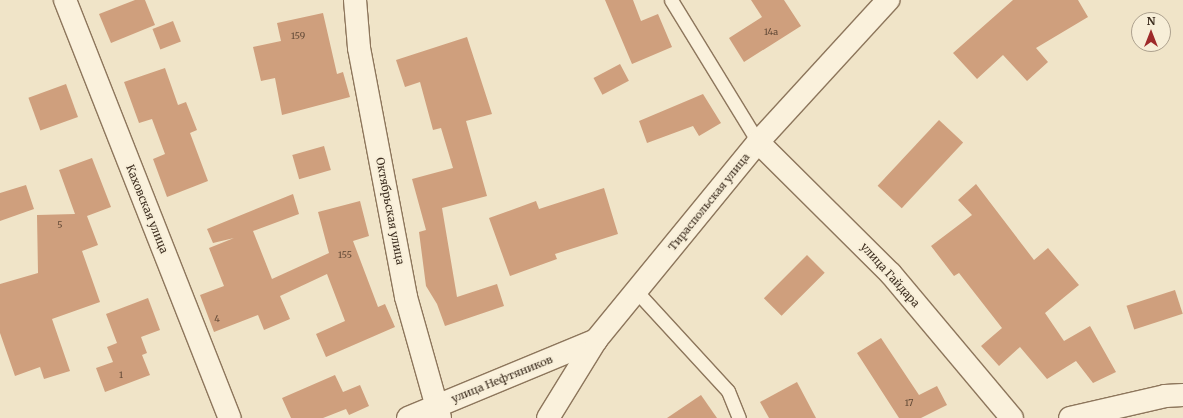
<!DOCTYPE html>
<meta charset="utf-8">
<style>
body{margin:0}
#map{position:relative;width:1183px;height:418px;overflow:hidden;background:#f0e4c8;font-family:Merriweather,serif}
div>[style]{position:absolute}
.building>*{inset:0;background:#cf9f7d;transform-origin:0 0}
.roads{filter:drop-shadow(1px 0 #8d765c) drop-shadow(-1px 0 #8d765c) drop-shadow(0 1px #8d765c) drop-shadow(0 -1px #8d765c)}
.service>*{height:13px;margin:-6.5px;padding:0 6.5px;transform-origin:6.5px;border-radius:6.5px;background:#faf1dc}
.minor>*{height:22px;margin:-11px;padding:0 11px;transform-origin:11px;border-radius:11px;background:#faf1dc}
.tertiary>*{height:22px;margin:-11px;padding:0 11px;transform-origin:11px;border-radius:11px;background:#faf1dc}
span{translate:-50% -50%;white-space:nowrap;text-align:center;line-height:1.15;-webkit-text-stroke:3.5px #f7eed8;paint-order:stroke}
.number-label{font-size:9px;color:#624a37}
.number-label span{-webkit-text-stroke-width:0}
.street-label{font-size:11px;color:#3d2e20}
.north{position:absolute;left:1131px;top:12px;width:40px;height:40px;box-sizing:border-box;background:#f7eed8;border:1px solid #ada18e;border-radius:50%;rotate:0deg;font-size:11px;font-weight:700;line-height:16px;text-align:center;color:#3d2e20}
.north::after{content:'';display:block;margin:auto;width:14px;height:18px;background:#9e2a2b;clip-path:polygon(50% 0,100% 100%,50% 72%,0 100%)}
</style>
<div id="map">
<div class="building">
<i style="clip-path:polygon(135px 0,145px 0,155px 25px,111px 43px,99px 14px)"></i>
<i style="clip-path:polygon(605px 0,633px 0,641px 21px,658px 14px,672px 47px,632px 64px)"></i>
<i style="clip-path:polygon(751px 0,784px 0,801px 26px,744px 62px,729px 38px,762px 17px)"></i>
<i style="clip-path:polygon(1013px 0,1078px 0,1088px 17px,1036px 48px,1048px 62px,1027px 81px,1003px 55px,977px 79px,953px 53px)"></i>
<i style="clip-path:polygon(323px 13px,337px 74px,343px 72px,350px 97px,282px 115px,275px 78px,261px 81px,253px 47px,281px 41px,277px 23px)"></i>
<i style="left:173px;top:21px;width:22px;height:22px;rotate:69deg"></i>
<i style="clip-path:polygon(467px 37px,492px 114px,466px 121px,487px 196px,442px 208px,457px 297px,497px 284px,504px 306px,445px 326px,437px 304px,426px 286px,419px 232px,426px 230px,412px 179px,453px 168px,441px 128px,433px 130px,420px 82px,405px 87px,396px 60px)"></i>
<i style="left:620px;top:64px;width:19px;height:30px;rotate:62deg"></i>
<i style="clip-path:polygon(165px 68px,178px 105px,186px 102px,197px 130px,190px 133px,208px 181px,167px 197px,153px 159px,165px 154px,152px 119px,139px 123px,124px 82px)"></i>
<i style="left:66px;top:84px;width:35px;height:40px;rotate:70deg"></i>
<i style="clip-path:polygon(703px 94px,721px 123px,699px 136px,693px 126px,647px 143px,639px 121px)"></i>
<i style="left:939px;top:120px;width:33px;height:90px;rotate:43deg"></i>
<i style="left:324px;top:146px;width:25px;height:33px;rotate:74deg"></i>
<i style="clip-path:polygon(92px 158px,111px 207px,87px 216px,98px 245px,82px 251px,100px 302px,52px 319px,70px 371px,44px 379px,40px 367px,15px 376px,0 333px,0 284px,38px 273px,37px 215px,75px 214px,59px 170px)"></i>
<i style="clip-path:polygon(976px 184px,1034px 260px,1048px 248px,1079px 285px,1045px 313px,1064px 341px,1090px 326px,1116px 372px,1093px 383px,1076px 361px,1047px 379px,1020px 347px,999px 366px,981px 346px,1002px 328px,959px 273px,954px 276px,931px 246px,972px 215px,958px 200px)"></i>
<i style="clip-path:polygon(26px 185px,34px 209px,0 221px,0 193px)"></i>
<i style="clip-path:polygon(604px 188px,618px 234px,555px 254px,557px 259px,510px 276px,489px 218px,536px 201px,539px 209px)"></i>
<i style="clip-path:polygon(293px 194px,299px 214px,253px 231px,272px 279px,329px 253px,318px 212px,360px 201px,369px 236px,353px 241px,378px 307px,385px 304px,395px 327px,326px 357px,316px 334px,345px 321px,327px 274px,280px 296px,290px 319px,264px 330px,258px 315px,214px 332px,200px 295px,224px 286px,209px 248px,234px 238px,213px 243px,207px 229px)"></i>
<i style="left:807px;top:255px;width:25px;height:61px;rotate:45deg"></i>
<i style="left:1175px;top:290px;width:25px;height:51px;rotate:72deg"></i>
<i style="clip-path:polygon(148px 298px,160px 330px,141px 337px,147px 353px,142px 355px,150px 375px,105px 392px,96px 368px,113px 362px,107px 347px,117px 343px,106px 314px)"></i>
<i style="clip-path:polygon(881px 338px,919px 395px,937px 386px,947px 405px,921px 418px,899px 418px,857px 353px)"></i>
<i style="clip-path:polygon(335px 375px,343px 392px,360px 385px,369px 406px,349px 415px,346px 409px,323px 418px,291px 418px,282px 398px)"></i>
<i style="clip-path:polygon(797px 382px,816px 418px,769px 418px,760px 402px)"></i>
<i style="clip-path:polygon(701px 395px,717px 418px,667px 418px)"></i>
</div>
<div class="roads">
<div class="service">
<i style="left:671px;top:0;width:167px;rotate:58.5deg"></i>
<i style="left:637px;top:292px;width:134px;rotate:47.4deg"></i>
<i style="left:728px;top:391px;width:29px;rotate:68deg"></i>
</div>
<div class="minor">
<i style="left:65px;top:0;width:449px;rotate:68.5deg"></i>
<i style="left:355px;top:0;width:48px;rotate:85.2deg"></i>
<i style="left:359px;top:48px;width:253px;rotate:79.3deg"></i>
<i style="left:406px;top:297px;width:126px;rotate:74.3deg"></i>
<i style="left:758px;top:142px;width:187px;rotate:44.8deg"></i>
<i style="left:891px;top:274px;width:188px;rotate:50deg"></i>
<i style="left:408px;top:418px;width:204px;rotate:-22.5deg"></i>
<i style="left:1070px;top:418px;width:98px;rotate:-13deg"></i>
<i style="left:1165px;top:396px;width:18px;rotate:-3deg"></i>
</div>
<div class="tertiary">
<i style="left:548px;top:418px;width:92px;rotate:-58.4deg"></i>
<i style="left:596px;top:340px;width:256px;rotate:-50.7deg"></i>
<i style="left:758px;top:142px;width:193px;rotate:-47.5deg"></i>
</div>
</div>
<div class="number-label">
<span style="left:771px;top:32px">14а</span>
<span style="left:298px;top:36px">159</span>
<span style="left:60px;top:225px">5</span>
<span style="left:345px;top:255px">155</span>
<span style="left:217px;top:319px">4</span>
<span style="left:121px;top:375px">1</span>
<span style="left:909px;top:403px">17</span>
</div>
<div class="street-label">
<span style="left:709px;top:202px;rotate:-51deg">Тираспольская улица</span>
<span style="left:147px;top:209px;rotate:68deg">Каховская улица</span>
<span style="left:390px;top:211px;rotate:79deg">Октябрьская улица</span>
<span style="left:890px;top:275px;rotate:48deg">улица Гайдара</span>
<span style="left:502px;top:379px;rotate:-22deg">улица Нефтяников</span>
</div>
<div class="north">N</div>
</div>
